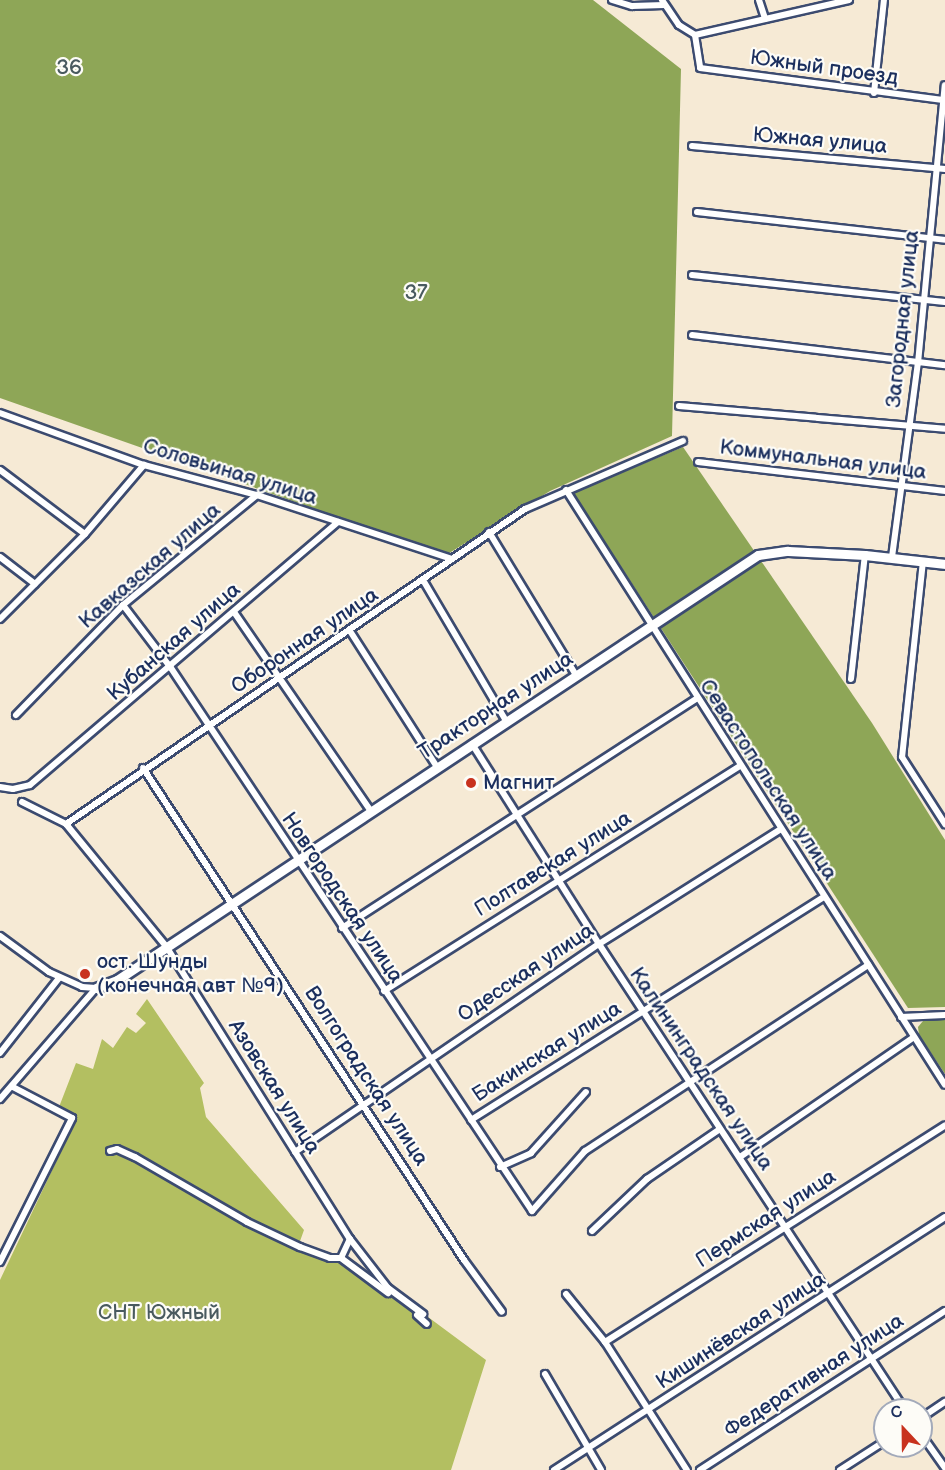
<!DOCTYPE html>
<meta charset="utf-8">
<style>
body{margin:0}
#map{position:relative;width:945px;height:1470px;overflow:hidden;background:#f6ead5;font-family:"Balsamiq Sans",sans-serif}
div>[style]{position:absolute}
.green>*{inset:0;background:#b3bf61}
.forest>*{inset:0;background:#8ea657}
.roads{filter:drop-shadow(2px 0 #3c4b70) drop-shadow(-2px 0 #3c4b70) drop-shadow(0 2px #3c4b70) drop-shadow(0 -2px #3c4b70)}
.street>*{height:6px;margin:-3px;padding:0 3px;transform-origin:3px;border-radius:3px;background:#fff}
.secondary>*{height:9px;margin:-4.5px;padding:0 4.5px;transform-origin:4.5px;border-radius:4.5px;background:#fff}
.dots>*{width:16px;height:16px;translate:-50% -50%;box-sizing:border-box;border:3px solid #fdfcf7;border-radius:50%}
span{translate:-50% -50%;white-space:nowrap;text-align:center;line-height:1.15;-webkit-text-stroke:4.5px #fdfcf7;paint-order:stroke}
.park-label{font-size:21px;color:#495a5f}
.street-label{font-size:21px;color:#1b2f5e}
.poi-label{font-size:21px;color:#1b2f5e}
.left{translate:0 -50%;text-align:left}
.north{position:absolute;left:873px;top:1398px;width:60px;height:60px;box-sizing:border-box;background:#fdfcf7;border:2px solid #a3aaba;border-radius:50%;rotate:338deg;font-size:16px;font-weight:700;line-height:24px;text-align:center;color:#1b2f5e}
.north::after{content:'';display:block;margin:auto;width:21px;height:27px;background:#c8321e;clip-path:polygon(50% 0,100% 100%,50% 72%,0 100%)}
</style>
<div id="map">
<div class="green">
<i style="clip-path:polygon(147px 999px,204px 1083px,200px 1088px,206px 1117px,304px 1230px,299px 1244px,323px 1255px,354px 1262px,486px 1360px,451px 1470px,0 1470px,0 1280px,73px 1126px,75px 1118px,59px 1107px,76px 1063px,93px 1069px,102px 1039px,113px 1048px,127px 1027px,136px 1033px,146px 1023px,136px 1014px)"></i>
</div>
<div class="forest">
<i style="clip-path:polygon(0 0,593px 0,681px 69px,672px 436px,550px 491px,446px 555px,0 398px)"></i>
<i style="clip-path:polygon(683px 447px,872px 723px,945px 840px,945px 1007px,908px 1008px,573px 493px)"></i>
<i style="clip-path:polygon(945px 1018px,945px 1074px,919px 1035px,918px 1027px,923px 1021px)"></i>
</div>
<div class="roads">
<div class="street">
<i style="left:612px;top:0;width:21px;rotate:17deg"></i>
<i style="left:632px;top:6px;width:32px;rotate:-2deg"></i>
<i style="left:662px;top:0;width:30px;rotate:56deg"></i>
<i style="left:679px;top:25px;width:19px;rotate:32deg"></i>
<i style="left:695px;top:35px;width:158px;rotate:-12.8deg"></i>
<i style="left:759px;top:0;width:20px;rotate:72deg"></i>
<i style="left:695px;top:35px;width:33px;rotate:81deg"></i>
<i style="left:700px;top:68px;width:245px;rotate:7.5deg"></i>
<i style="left:874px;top:93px;width:94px;rotate:-83.9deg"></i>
<i style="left:692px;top:146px;width:254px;rotate:5.2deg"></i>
<i style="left:697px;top:212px;width:250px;rotate:6.4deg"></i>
<i style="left:692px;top:275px;width:254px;rotate:6.1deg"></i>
<i style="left:692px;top:335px;width:255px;rotate:6.8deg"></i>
<i style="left:679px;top:406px;width:267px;rotate:4.9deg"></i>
<i style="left:0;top:413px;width:153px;rotate:19.9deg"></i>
<i style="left:144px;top:465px;width:117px;rotate:14.9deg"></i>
<i style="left:257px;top:495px;width:205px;rotate:18.2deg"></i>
<i style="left:698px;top:462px;width:249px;rotate:6.7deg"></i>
<i style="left:0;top:470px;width:106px;rotate:37deg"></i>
<i style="left:566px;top:490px;width:705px;rotate:57.5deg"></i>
<i style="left:489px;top:532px;width:167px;rotate:58.7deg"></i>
<i style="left:0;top:557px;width:44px;rotate:37.6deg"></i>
<i style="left:892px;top:557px;width:196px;rotate:-82.4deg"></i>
<i style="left:918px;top:363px;width:279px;rotate:-84.5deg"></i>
<i style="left:923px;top:561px;width:197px;rotate:96.1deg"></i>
<i style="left:902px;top:757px;width:80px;rotate:57.3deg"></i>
<i style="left:423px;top:580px;width:164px;rotate:59.5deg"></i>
<i style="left:123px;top:605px;width:79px;rotate:52.7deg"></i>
<i style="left:171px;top:668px;width:652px;rotate:56.38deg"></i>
<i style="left:532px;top:1211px;width:80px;rotate:-48.5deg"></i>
<i style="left:585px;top:1151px;width:339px;rotate:-33.3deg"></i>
<i style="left:234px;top:612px;width:240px;rotate:55.5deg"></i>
<i style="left:0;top:619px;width:120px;rotate:-45deg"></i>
<i style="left:85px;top:534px;width:91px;rotate:-49.5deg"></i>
<i style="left:350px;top:631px;width:161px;rotate:57.4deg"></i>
<i style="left:851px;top:679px;width:125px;rotate:-83.6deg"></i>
<i style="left:16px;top:715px;width:153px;rotate:-45.8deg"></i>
<i style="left:123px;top:605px;width:173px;rotate:-39.4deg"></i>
<i style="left:472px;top:744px;width:237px;rotate:57.6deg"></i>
<i style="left:599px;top:944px;width:557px;rotate:56.71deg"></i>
<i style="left:143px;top:768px;width:587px;rotate:56.88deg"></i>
<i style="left:464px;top:1260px;width:64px;rotate:53.8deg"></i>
<i style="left:0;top:787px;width:13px;rotate:9deg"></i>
<i style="left:13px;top:789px;width:17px;rotate:-13deg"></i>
<i style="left:30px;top:785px;width:405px;rotate:-40.5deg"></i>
<i style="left:22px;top:802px;width:49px;rotate:26.6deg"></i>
<i style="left:66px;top:824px;width:158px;rotate:50.7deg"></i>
<i style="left:166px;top:946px;width:346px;rotate:57.9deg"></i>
<i style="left:350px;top:1239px;width:62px;rotate:52.2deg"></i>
<i style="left:388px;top:1288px;width:44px;rotate:36.6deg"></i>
<i style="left:66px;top:824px;width:557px;rotate:-34.46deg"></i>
<i style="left:525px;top:509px;width:172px;rotate:-23.3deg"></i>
<i style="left:342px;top:928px;width:422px;rotate:-32.9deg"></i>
<i style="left:0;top:936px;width:61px;rotate:36.3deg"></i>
<i style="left:49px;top:972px;width:36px;rotate:24deg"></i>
<i style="left:82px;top:987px;width:14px;rotate:4deg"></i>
<i style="left:384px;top:991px;width:421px;rotate:-32.3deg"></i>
<i style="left:901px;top:1017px;width:44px;rotate:-2.6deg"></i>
<i style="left:0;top:1053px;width:95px;rotate:-51.8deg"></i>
<i style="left:0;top:1099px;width:147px;rotate:-49.1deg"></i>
<i style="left:471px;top:1120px;width:418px;rotate:-32.3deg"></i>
<i style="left:110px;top:1151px;width:7px;rotate:-16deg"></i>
<i style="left:117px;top:1149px;width:20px;rotate:24deg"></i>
<i style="left:135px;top:1157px;width:129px;rotate:30.1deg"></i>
<i style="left:247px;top:1222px;width:59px;rotate:25.3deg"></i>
<i style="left:300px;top:1247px;width:32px;rotate:20deg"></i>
<i style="left:330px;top:1258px;width:11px"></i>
<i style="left:341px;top:1258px;width:59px;rotate:36.7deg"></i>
<i style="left:295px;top:1152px;width:368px;rotate:-34.4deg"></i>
<i style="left:599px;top:944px;width:215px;rotate:-32.3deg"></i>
<i style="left:740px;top:1157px;width:211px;rotate:-34.6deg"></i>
<i style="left:500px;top:1167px;width:34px;rotate:-24deg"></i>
<i style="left:531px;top:1153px;width:82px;rotate:-48deg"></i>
<i style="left:592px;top:1231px;width:76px;rotate:-43.4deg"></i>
<i style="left:647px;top:1179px;width:88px;rotate:-34.4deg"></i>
<i style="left:341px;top:1258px;width:21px;rotate:-65deg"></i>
<i style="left:0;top:1262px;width:161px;rotate:-63.4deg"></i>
<i style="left:72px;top:1118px;width:67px;rotate:-152.3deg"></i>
<i style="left:566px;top:1294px;width:62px;rotate:50.9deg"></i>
<i style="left:605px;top:1342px;width:152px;rotate:57.4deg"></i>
<i style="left:417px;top:1315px;width:13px;rotate:42deg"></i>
<i style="left:605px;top:1342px;width:403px;rotate:-32.5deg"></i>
<i style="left:545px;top:1374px;width:111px;rotate:59.7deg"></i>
<i style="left:921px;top:1418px;width:29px;rotate:-34deg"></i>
<i style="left:921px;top:1434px;width:42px;rotate:54.8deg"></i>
<i style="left:554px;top:1470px;width:466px;rotate:-32.9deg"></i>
<i style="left:700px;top:1470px;width:292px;rotate:-33deg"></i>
<i style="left:840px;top:1470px;width:54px;rotate:-32.8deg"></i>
</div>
<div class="secondary">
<i style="left:96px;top:988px;width:22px;rotate:-21deg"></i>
<i style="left:117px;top:980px;width:769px;rotate:-33.55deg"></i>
<i style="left:758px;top:555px;width:30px;rotate:-8deg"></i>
<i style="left:788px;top:551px;width:77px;rotate:3deg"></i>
<i style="left:865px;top:555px;width:81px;rotate:6.4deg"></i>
</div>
</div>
<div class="dots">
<i style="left:471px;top:783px;background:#c8321e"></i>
<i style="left:85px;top:974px;background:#c8321e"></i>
</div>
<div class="park-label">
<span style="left:69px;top:68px">36</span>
<span style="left:416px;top:293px">37</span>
<span style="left:159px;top:1313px">СНТ Южный</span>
</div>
<div class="street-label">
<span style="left:824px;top:68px;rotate:8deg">Южный проезд</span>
<span style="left:820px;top:141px;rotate:5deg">Южная улица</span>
<span style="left:903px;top:319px;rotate:-84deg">Загородная улица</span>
<span style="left:823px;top:460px;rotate:7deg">Коммунальная улица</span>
<span style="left:230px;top:472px;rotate:17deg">Соловьиная улица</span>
<span style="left:150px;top:566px;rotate:-41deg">Кавказская улица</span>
<span style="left:305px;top:641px;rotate:-34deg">Оборонная улица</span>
<span style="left:174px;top:642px;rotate:-41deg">Кубанская улица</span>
<span style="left:496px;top:706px;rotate:-33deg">Тракторная улица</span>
<span style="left:768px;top:780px;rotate:57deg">Севастопольская улица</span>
<span style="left:553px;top:864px;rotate:-32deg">Полтавская улица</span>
<span style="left:342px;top:898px;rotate:56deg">Новгородская улица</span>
<span style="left:526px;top:973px;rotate:-34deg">Одесская улица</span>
<span style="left:547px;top:1052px;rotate:-32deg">Бакинская улица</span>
<span style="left:701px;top:1069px;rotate:56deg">Калининградская улица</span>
<span style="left:366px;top:1076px;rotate:57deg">Волгоградская улица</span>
<span style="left:274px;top:1087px;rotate:58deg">Азовская улица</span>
<span style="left:766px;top:1219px;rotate:-33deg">Пермская улица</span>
<span style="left:741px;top:1331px;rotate:-33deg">Кишинёвская улица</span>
<span style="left:814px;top:1376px;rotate:-33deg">Федеративная улица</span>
</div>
<div class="poi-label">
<span class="left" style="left:483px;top:783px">Магнит</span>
<span class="left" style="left:97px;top:974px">ост. Шунды<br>(конечная авт №9)</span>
</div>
<div class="north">С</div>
</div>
